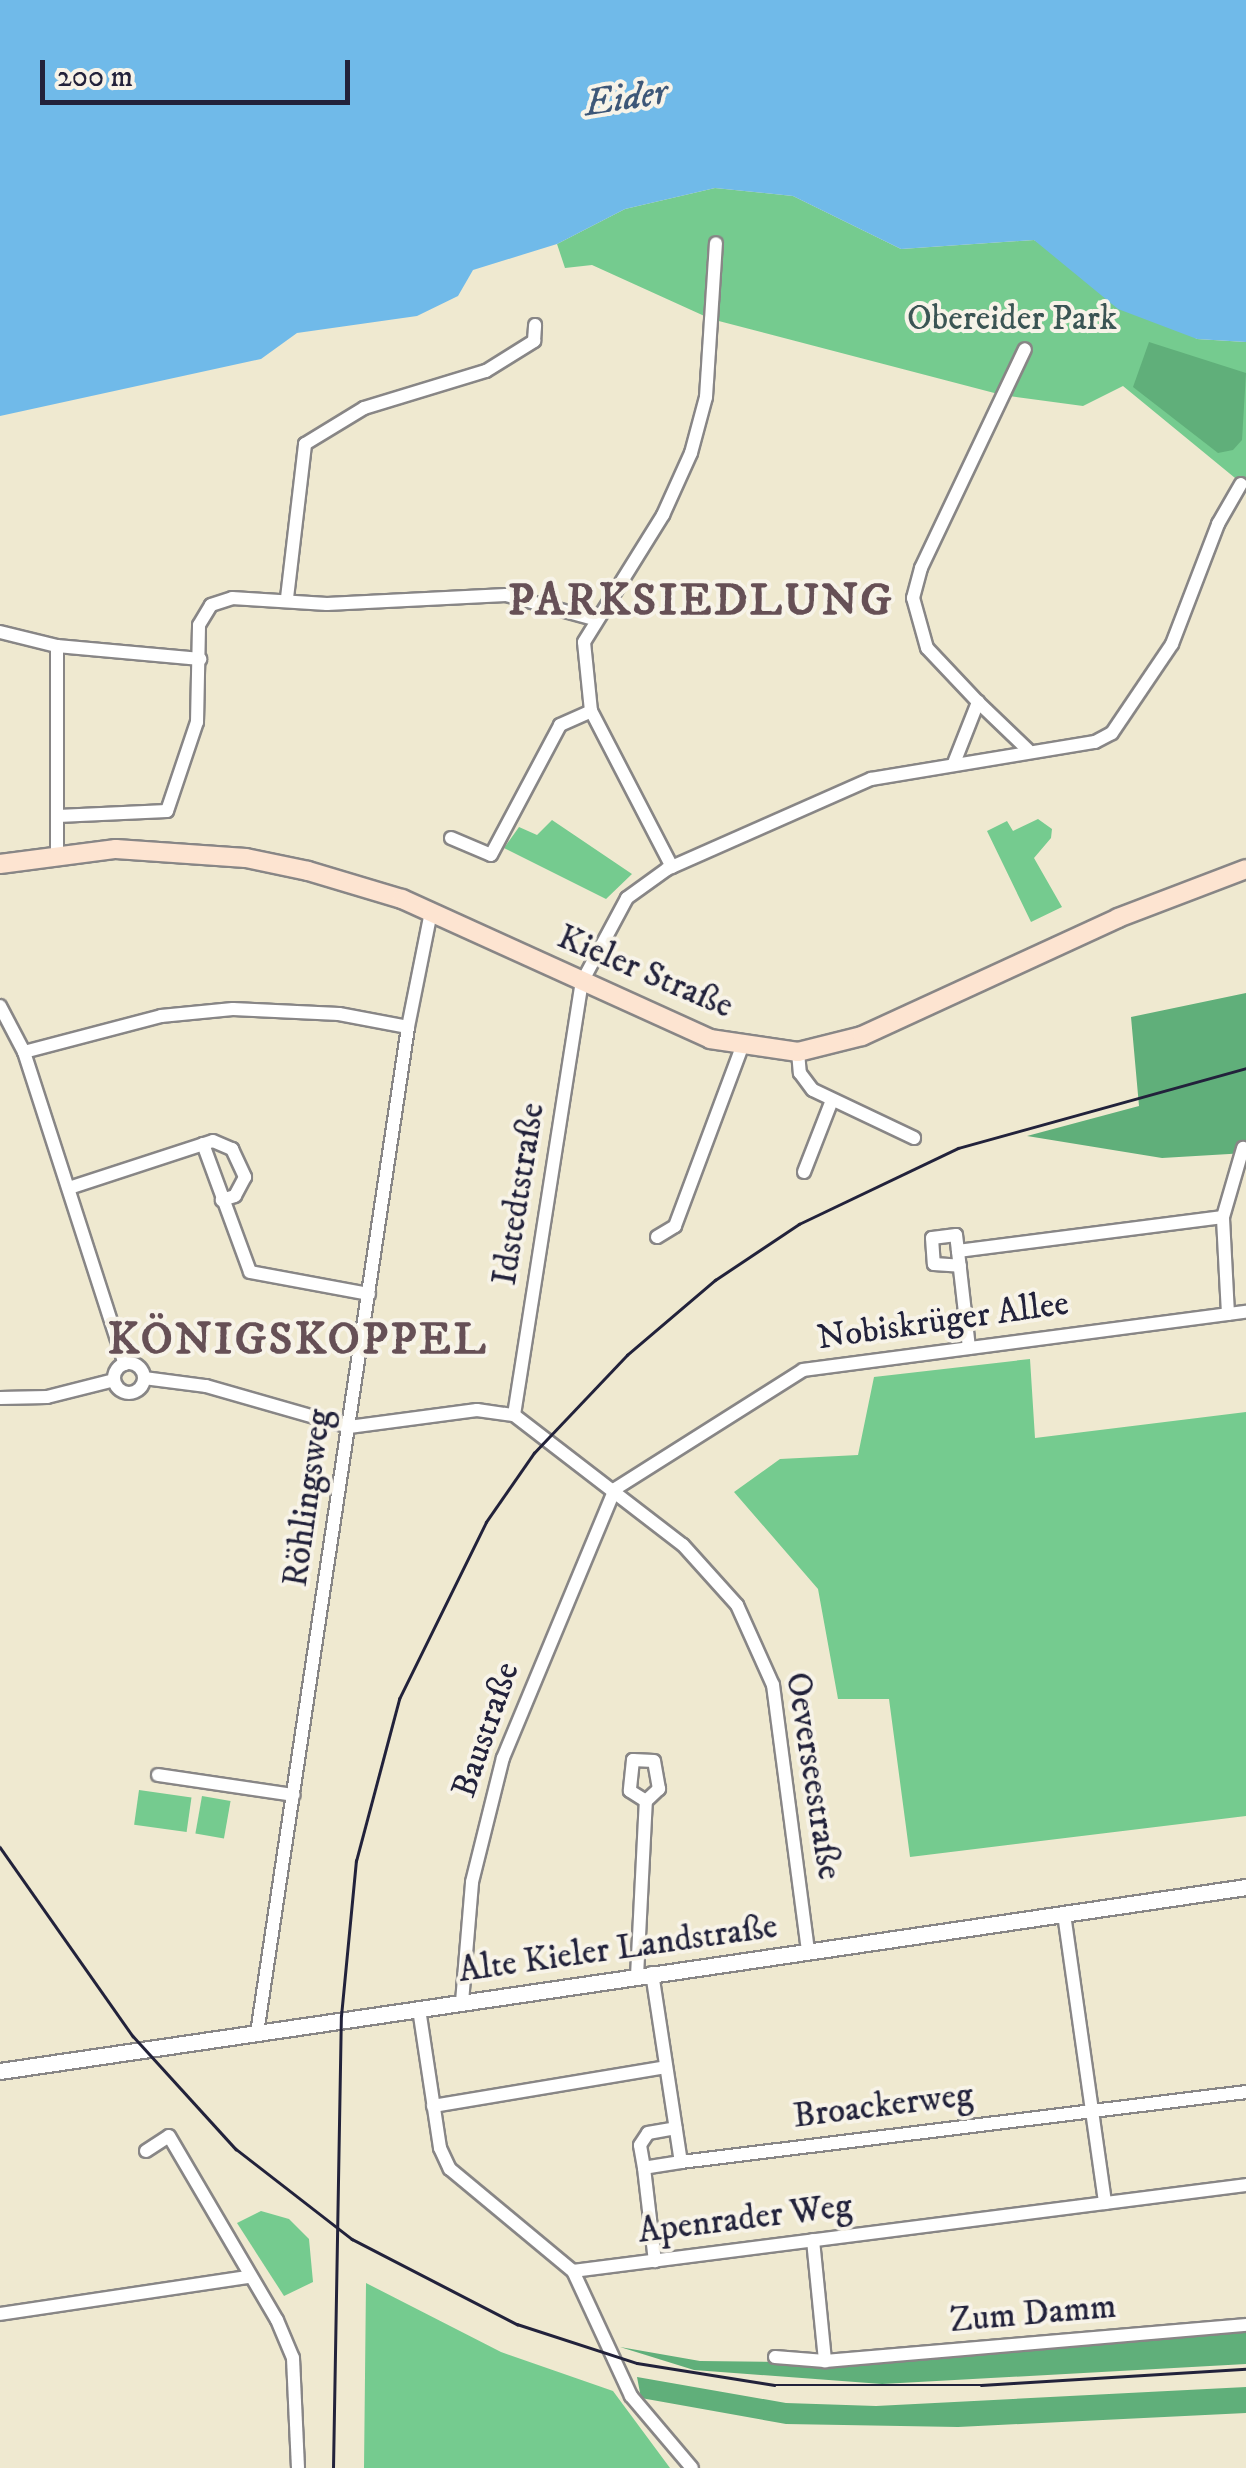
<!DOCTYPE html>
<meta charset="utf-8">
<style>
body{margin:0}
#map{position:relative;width:1246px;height:2468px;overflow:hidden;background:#efe9d0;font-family:"IM FELL DW Pica",serif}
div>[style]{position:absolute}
.green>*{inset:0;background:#75cb8f;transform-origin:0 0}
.forest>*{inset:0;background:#60af7a}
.water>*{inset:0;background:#70bae9}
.roads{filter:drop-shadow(2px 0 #888686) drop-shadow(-2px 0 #888686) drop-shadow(0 2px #888686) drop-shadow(0 -2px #888686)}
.minor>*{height:12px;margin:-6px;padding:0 6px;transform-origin:6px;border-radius:6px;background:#fff}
.minor>.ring{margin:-6px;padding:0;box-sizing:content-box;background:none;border:12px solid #fff;border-radius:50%}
.tertiary>*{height:15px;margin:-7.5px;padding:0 7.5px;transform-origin:7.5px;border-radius:7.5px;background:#fff}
.secondary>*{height:18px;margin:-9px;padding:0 9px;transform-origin:9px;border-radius:9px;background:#fde4d1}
.rail>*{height:2.5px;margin:-1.25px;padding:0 1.25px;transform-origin:1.25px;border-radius:1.25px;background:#22223b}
span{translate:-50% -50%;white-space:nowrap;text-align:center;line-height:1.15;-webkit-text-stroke:8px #f7f3e8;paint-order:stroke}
.park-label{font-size:35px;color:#3b5554}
.street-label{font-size:35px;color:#22223b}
.water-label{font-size:38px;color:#3d5778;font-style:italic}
.district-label{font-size:45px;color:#665056;font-weight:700;letter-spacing:2.5px}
.scale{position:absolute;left:40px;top:60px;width:310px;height:45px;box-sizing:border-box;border:5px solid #22223b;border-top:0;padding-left:12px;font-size:30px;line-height:35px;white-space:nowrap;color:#22223b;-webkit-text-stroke:8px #f7f3e8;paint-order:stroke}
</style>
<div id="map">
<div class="green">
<i style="clip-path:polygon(715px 188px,793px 196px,901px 249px,1034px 240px,1197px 339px,1246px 342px,1246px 487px,1123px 386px,1083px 406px,1002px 395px,711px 319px,592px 265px,565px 268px,557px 244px,625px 209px)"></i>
<i style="clip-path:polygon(1038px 819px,1052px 829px,1051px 838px,1034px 858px,1062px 907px,1031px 922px,987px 831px,1007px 821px,1013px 831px)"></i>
<i style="clip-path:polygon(552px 820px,632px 874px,606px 899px,504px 848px,519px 827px,537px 835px)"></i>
<i style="clip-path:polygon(1030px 1359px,1035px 1438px,1246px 1412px,1246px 1816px,910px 1857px,889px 1699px,838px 1699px,818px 1589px,734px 1492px,780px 1459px,858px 1455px,874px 1377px)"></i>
<i style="left:139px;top:1790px;width:53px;height:35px;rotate:8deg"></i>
<i style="left:202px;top:1796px;width:29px;height:38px;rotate:10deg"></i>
<i style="clip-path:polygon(261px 2211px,289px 2219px,309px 2239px,313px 2282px,284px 2296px,237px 2223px)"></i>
<i style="clip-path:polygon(366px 2283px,501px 2352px,613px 2391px,670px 2468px,364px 2468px)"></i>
</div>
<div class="forest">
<i style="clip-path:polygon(1149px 342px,1246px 373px,1242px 440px,1233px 450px,1218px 453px,1133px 387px)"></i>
<i style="clip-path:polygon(1246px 993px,1246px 1153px,1162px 1158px,1027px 1136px,1139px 1106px,1131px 1017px)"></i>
<i style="clip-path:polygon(1246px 2332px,1246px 2364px,882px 2384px,694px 2370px,620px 2347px,700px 2361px,872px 2363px)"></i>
<i style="clip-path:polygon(637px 2377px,786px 2403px,876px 2406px,1246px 2387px,1246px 2413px,958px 2427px,786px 2424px,641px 2398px)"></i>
</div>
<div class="water">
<i style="clip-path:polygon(0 0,1246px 0,1246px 342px,1197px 339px,1118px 309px,1034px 240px,901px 249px,793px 196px,715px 188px,625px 209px,557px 244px,473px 270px,458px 296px,417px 316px,297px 333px,261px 359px,0 416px)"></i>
</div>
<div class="roads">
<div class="minor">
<i style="left:287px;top:598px;width:155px;rotate:-83.3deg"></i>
<i style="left:305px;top:444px;width:69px;rotate:-31.4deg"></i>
<i style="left:364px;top:408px;width:127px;rotate:-16.9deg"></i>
<i style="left:486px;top:371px;width:57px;rotate:-32deg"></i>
<i style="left:534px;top:341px;width:16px;rotate:-86deg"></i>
<i style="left:0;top:632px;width:59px;rotate:13.8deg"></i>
<i style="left:57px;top:646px;width:144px;rotate:5.2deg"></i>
<i style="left:978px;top:702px;width:74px;rotate:-133.4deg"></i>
<i style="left:927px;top:648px;width:52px;rotate:-105.6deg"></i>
<i style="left:913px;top:598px;width:31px;rotate:-75deg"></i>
<i style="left:921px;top:568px;width:242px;rotate:-64.6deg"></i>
<i style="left:954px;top:763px;width:66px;rotate:-68.5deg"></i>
<i style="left:978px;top:702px;width:69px;rotate:43.8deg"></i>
<i style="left:58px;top:816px;width:109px;rotate:-2.6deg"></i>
<i style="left:167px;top:811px;width:94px;rotate:-71.4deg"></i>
<i style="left:197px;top:722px;width:97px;rotate:-88.8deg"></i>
<i style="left:199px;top:625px;width:23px;rotate:-59deg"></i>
<i style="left:211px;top:605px;width:22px;rotate:-18deg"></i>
<i style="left:232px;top:598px;width:95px;rotate:3.6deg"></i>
<i style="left:327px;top:604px;width:179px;rotate:-2.9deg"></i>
<i style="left:506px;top:595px;width:91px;rotate:15.3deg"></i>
<i style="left:451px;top:838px;width:43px;rotate:23deg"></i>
<i style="left:491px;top:855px;width:147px;rotate:-62deg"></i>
<i style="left:560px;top:725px;width:34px;rotate:-24deg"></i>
<i style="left:57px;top:853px;width:207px;rotate:-90deg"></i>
<i style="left:672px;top:867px;width:176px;rotate:-117.4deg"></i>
<i style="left:591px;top:711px;width:69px;rotate:-95.8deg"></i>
<i style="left:584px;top:642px;width:150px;rotate:-58.1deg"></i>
<i style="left:663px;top:515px;width:68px;rotate:-65.7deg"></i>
<i style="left:691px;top:453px;width:58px;rotate:-75deg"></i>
<i style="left:706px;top:397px;width:154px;rotate:-86.3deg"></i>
<i style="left:0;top:1006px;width:52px;rotate:62.4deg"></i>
<i style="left:24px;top:1052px;width:328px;rotate:72.1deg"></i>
<i style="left:24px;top:1052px;width:142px;rotate:-14.7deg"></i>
<i style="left:161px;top:1016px;width:72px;rotate:-5.6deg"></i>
<i style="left:233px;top:1009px;width:106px;rotate:2.7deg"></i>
<i style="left:339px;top:1014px;width:70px;rotate:10.7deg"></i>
<i style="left:798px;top:1052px;width:21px;rotate:85deg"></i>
<i style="left:800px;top:1073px;width:21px;rotate:53deg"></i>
<i style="left:813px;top:1090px;width:112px;rotate:25.4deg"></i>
<i style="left:203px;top:1144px;width:136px;rotate:69.8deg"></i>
<i style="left:250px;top:1272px;width:121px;rotate:10.5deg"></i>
<i style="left:804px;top:1172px;width:77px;rotate:-68.7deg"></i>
<i style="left:69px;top:1188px;width:151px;rotate:-18.1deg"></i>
<i style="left:213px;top:1141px;width:21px;rotate:23deg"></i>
<i style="left:232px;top:1149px;width:31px;rotate:65deg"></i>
<i style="left:245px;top:1177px;width:21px;rotate:118deg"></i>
<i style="left:235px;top:1196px;width:14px;rotate:163deg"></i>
<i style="left:657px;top:1237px;width:21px;rotate:-31deg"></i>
<i style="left:675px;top:1226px;width:191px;rotate:-69.5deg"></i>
<i style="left:958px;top:1251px;width:16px;rotate:-97deg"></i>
<i style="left:956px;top:1235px;width:24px;rotate:173deg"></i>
<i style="left:932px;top:1238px;width:26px;rotate:86deg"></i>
<i style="left:934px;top:1264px;width:26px;rotate:4deg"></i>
<i style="left:1228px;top:1314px;width:97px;rotate:-93deg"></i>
<i style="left:1223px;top:1217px;width:72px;rotate:-73.8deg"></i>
<i style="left:969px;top:1348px;width:98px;rotate:-96.5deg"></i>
<i style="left:958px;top:1251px;width:267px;rotate:-7.3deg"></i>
<i class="ring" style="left:114px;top:1363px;width:18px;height:18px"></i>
<i style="left:144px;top:1378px;width:63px;rotate:7.4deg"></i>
<i style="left:206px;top:1386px;width:149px;rotate:16deg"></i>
<i style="left:349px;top:1427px;width:129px;rotate:-7.6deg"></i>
<i style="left:477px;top:1410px;width:37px;rotate:8deg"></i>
<i style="left:514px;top:1415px;width:213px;rotate:37.6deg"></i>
<i style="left:683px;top:1545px;width:81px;rotate:48deg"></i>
<i style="left:737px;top:1605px;width:88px;rotate:65.8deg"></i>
<i style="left:773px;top:1685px;width:268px;rotate:82.5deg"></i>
<i style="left:0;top:1398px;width:47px;rotate:-1.2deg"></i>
<i style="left:47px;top:1397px;width:69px;rotate:-14.2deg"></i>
<i style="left:514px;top:1415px;width:438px;rotate:-81.1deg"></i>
<i style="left:582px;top:982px;width:95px;rotate:-61.8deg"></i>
<i style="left:627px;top:898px;width:49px;rotate:-35.9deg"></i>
<i style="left:667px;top:869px;width:223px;rotate:-23.8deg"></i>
<i style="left:871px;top:779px;width:227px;rotate:-9.4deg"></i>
<i style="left:1095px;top:742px;width:19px;rotate:-28deg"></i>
<i style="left:1112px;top:733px;width:107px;rotate:-56deg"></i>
<i style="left:1172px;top:644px;width:129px;rotate:-69deg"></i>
<i style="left:1218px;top:524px;width:46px;rotate:-60.1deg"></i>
<i style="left:615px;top:1489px;width:222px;rotate:-32.3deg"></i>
<i style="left:803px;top:1370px;width:447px;rotate:-7.5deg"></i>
<i style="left:158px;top:1775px;width:137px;rotate:8.4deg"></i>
<i style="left:1064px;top:1914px;width:292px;rotate:81.9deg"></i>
<i style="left:652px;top:1973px;width:191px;rotate:81.3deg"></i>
<i style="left:681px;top:2162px;width:37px;rotate:171deg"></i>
<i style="left:644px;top:2168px;width:23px;rotate:-100deg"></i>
<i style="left:640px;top:2145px;width:14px;rotate:-56deg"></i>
<i style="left:648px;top:2133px;width:28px;rotate:-10deg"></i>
<i style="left:637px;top:1976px;width:175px;rotate:-87.1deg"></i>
<i style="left:646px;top:1801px;width:18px;rotate:-43deg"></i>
<i style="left:659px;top:1789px;width:28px;rotate:-100deg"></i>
<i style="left:654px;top:1761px;width:21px;rotate:-177deg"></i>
<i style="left:633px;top:1760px;width:31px;rotate:96deg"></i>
<i style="left:630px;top:1791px;width:19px;rotate:32deg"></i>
<i style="left:462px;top:2002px;width:120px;rotate:-85.2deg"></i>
<i style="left:472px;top:1882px;width:128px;rotate:-76deg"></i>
<i style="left:503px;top:1758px;width:291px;rotate:-67.4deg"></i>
<i style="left:419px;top:2009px;width:141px;rotate:81.4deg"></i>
<i style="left:440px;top:2148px;width:23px;rotate:65deg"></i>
<i style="left:450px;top:2169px;width:160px;rotate:39.7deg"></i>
<i style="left:573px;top:2271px;width:678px;rotate:-7.28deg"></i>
<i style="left:257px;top:2033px;width:1017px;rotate:-81.46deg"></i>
<i style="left:408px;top:1027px;width:117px;rotate:-78.7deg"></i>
<i style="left:433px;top:2106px;width:236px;rotate:-9.5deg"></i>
<i style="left:146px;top:2151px;width:27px;rotate:-33deg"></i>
<i style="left:169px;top:2136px;width:213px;rotate:59.6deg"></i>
<i style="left:277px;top:2320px;width:41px;rotate:67.2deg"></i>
<i style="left:293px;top:2358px;width:110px;rotate:87.4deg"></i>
<i style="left:681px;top:2162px;width:569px;rotate:-7.06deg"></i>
<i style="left:644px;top:2168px;width:94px;rotate:83.3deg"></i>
<i style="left:813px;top:2240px;width:122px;rotate:84.3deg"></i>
<i style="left:825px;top:2361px;width:423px;rotate:-4.9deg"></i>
<i style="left:573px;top:2271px;width:138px;rotate:65.1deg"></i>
<i style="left:631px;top:2396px;width:94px;rotate:49.7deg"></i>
<i style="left:0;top:2314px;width:251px;rotate:-8.5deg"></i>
<i style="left:775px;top:2357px;width:50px;rotate:4.6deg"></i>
</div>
<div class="tertiary">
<i style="left:0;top:2071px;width:1260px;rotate:-8.4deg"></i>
</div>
<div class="secondary">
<i style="left:0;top:864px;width:117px;rotate:-7.4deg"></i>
<i style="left:116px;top:849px;width:130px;rotate:4deg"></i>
<i style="left:246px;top:858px;width:63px;rotate:11.8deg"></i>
<i style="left:308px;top:871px;width:98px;rotate:16.6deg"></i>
<i style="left:402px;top:899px;width:338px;rotate:24.4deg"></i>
<i style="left:710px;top:1039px;width:89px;rotate:8.4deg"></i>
<i style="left:798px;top:1052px;width:66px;rotate:-14deg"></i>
<i style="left:862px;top:1036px;width:282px;rotate:-24.7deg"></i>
<i style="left:1118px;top:918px;width:137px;rotate:-20.9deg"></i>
</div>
</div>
<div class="rail">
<i style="left:0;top:1847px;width:231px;rotate:54.9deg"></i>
<i style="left:133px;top:2036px;width:153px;rotate:47.7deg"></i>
<i style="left:236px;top:2149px;width:147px;rotate:37.8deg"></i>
<i style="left:352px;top:2239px;width:186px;rotate:27.3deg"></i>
<i style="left:517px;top:2324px;width:126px;rotate:18deg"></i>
<i style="left:637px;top:2363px;width:139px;rotate:9.1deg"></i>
<i style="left:774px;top:2385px;width:207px"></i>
<i style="left:981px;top:2385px;width:265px;rotate:-3.5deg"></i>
<i style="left:333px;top:2468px;width:452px;rotate:-89deg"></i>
<i style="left:341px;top:2016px;width:156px;rotate:-84.5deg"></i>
<i style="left:356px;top:1861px;width:168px;rotate:-75.1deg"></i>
<i style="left:399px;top:1699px;width:197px;rotate:-63.8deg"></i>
<i style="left:486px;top:1522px;width:84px;rotate:-55.2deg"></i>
<i style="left:534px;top:1453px;width:135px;rotate:-46.5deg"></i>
<i style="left:627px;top:1355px;width:116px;rotate:-40.4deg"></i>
<i style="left:715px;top:1280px;width:101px;rotate:-33.7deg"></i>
<i style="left:799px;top:1224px;width:176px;rotate:-25.5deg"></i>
<i style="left:958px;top:1148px;width:299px;rotate:-15.5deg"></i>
</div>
<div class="park-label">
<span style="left:1012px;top:319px">Obereider Park</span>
</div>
<div class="street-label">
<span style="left:645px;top:972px;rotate:23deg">Kieler Straße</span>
<span style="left:519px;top:1194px;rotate:-81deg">Idstedtstraße</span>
<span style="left:943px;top:1321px;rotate:-8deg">Nobiskrüger Allee</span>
<span style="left:308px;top:1498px;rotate:-82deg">Röhlingsweg</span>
<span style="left:486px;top:1730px;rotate:-71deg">Baustraße</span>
<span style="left:813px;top:1776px;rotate:81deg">Oeverseestraße</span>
<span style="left:618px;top:1949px;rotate:-8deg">Alte Kieler Landstraße</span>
<span style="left:883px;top:2106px;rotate:-7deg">Broackerweg</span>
<span style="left:745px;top:2219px;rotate:-7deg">Apenrader Weg</span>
<span style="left:1033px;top:2314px;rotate:-5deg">Zum Damm</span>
</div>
<div class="water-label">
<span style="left:626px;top:99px;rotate:-9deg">Eider</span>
</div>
<div class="district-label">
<span style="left:701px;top:602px">PARKSIEDLUNG</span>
<span style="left:298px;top:1341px">KÖNIGSKOPPEL</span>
</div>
<div class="scale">200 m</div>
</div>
